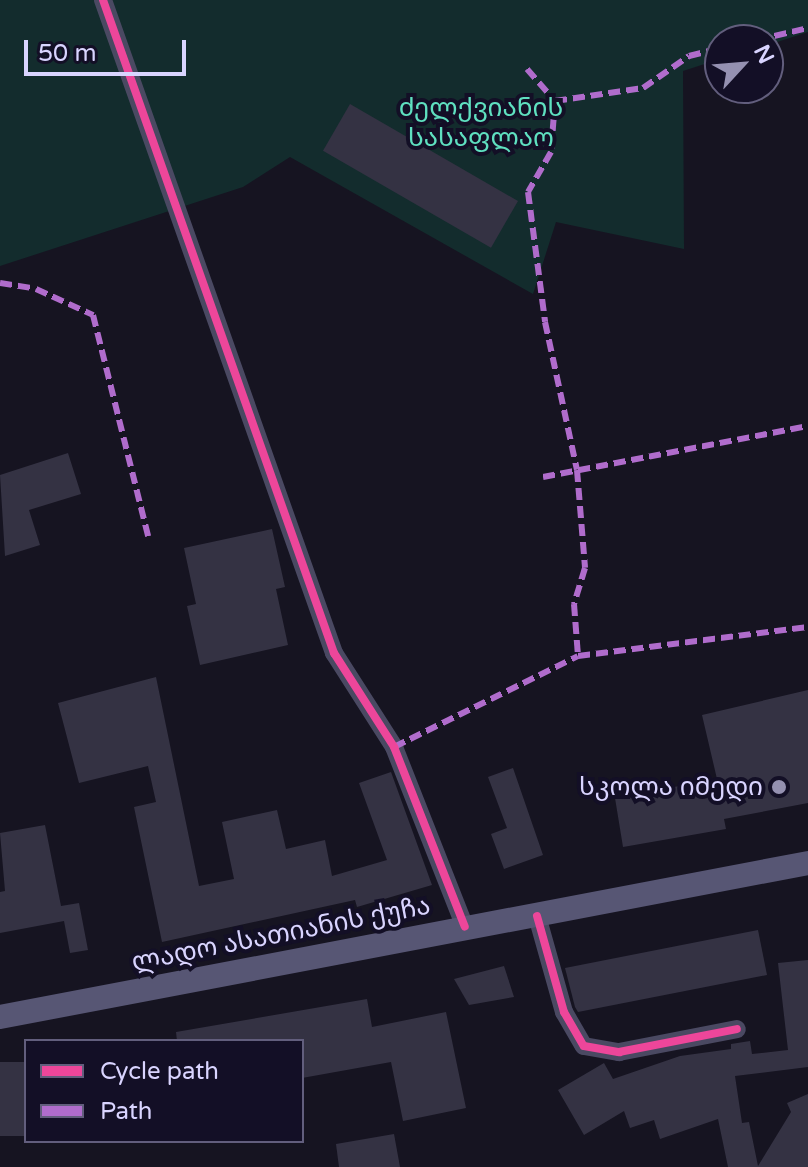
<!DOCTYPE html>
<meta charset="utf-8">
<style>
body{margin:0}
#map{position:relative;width:808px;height:1167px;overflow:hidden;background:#161421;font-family:"Varela Round","Noto Sans Georgian",sans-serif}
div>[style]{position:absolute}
.green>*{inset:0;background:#132c2d}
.building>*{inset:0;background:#343243;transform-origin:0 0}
.minor>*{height:18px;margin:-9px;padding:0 9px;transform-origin:9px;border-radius:9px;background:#4a4962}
.secondary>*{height:24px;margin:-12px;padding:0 12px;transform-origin:12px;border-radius:12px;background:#575674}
.quiet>*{height:6px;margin-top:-3px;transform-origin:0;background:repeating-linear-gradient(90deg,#b06ccc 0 12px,transparent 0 18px)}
.cycleway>*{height:8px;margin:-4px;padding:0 4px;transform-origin:4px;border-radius:4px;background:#ed469a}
.dots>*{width:22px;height:22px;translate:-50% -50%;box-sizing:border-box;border:4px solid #130f26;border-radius:50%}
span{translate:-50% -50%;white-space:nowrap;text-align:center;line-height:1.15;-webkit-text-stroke:8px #130f26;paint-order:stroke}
.park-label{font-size:26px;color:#5fe0c0}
.poi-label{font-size:26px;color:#d9d4ff}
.right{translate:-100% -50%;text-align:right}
.street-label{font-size:26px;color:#d9d4ff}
.legend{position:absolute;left:24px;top:1039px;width:280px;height:104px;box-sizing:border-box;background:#130f26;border:2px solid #625e7d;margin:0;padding:10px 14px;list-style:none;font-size:24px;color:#d9d4ff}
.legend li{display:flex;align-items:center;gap:16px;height:40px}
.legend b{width:40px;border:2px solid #625e7d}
.north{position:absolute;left:704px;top:24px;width:80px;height:80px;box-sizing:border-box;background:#130f26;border:2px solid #625e7d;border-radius:50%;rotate:64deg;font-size:22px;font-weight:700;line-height:32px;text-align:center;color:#d9d4ff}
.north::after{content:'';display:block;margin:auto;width:28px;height:36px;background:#9591b1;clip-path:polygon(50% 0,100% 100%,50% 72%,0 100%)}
.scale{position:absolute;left:24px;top:40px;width:162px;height:36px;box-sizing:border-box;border:4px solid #d9d4ff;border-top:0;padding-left:10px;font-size:24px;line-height:28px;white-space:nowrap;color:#d9d4ff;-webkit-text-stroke:6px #130f26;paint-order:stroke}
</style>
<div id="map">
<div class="green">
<i style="clip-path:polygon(0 0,808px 0,808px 32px,768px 45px,720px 40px,720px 59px,683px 71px,684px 249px,556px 222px,533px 294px,290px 157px,243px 187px,0 266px)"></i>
</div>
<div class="building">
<i style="left:350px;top:104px;width:194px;height:54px;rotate:30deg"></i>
<i style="clip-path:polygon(68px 453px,81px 494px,29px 510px,40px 545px,5px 556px,0 475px)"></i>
<i style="clip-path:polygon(272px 529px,285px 587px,276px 589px,288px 645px,200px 665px,187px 606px,196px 604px,184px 548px)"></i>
<i style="clip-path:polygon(156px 677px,199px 886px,234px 879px,222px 822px,277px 810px,286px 849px,325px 840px,332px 876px,387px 860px,359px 783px,391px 772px,432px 885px,357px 907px,355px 900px,162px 942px,134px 807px,156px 802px,148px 766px,79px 783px,58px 703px)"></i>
<i style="clip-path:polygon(808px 690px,808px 803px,724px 819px,726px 829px,623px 847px,615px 798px,717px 779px,702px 715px)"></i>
<i style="clip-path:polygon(513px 768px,543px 855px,504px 869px,491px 834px,507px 828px,488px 777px)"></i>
<i style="clip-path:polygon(45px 825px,61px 906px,79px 903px,88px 950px,70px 953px,64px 921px,0 933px,0 892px,5px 891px,0 833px)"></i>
<i style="clip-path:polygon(758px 930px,767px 975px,578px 1012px,575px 1007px,565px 968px)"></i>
<i style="clip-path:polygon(808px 960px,808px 1067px,735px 1076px,742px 1123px,749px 1122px,758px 1166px,791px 1112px,787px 1103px,808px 1094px,808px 1167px,728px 1167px,718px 1119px,660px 1139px,654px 1120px,630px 1128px,624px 1111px,584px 1135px,558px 1090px,604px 1063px,613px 1079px,680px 1056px,731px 1049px,731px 1044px,750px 1041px,752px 1054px,788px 1050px,778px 963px)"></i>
<i style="clip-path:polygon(504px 966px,514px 997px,469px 1005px,454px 979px)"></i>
<i style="clip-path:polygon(367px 999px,372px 1027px,446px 1012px,466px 1108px,403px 1121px,391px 1062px,302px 1078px,302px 1041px,177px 1041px,176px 1032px)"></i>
<i style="left:26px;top:1062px;width:74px;height:26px;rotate:90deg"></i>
<i style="clip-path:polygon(394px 1134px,400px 1167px,339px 1167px,336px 1144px)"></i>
</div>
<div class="minor">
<i style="left:103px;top:0;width:693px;rotate:70.52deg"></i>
<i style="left:334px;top:653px;width:112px;rotate:57.4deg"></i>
<i style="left:394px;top:747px;width:193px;rotate:68.5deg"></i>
<i style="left:537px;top:916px;width:100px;rotate:74.3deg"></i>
<i style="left:564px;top:1012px;width:39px;rotate:60deg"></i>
<i style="left:584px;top:1046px;width:36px;rotate:10deg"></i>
<i style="left:619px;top:1052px;width:120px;rotate:-11deg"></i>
</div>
<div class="secondary">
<i style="left:0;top:1017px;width:823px;rotate:-10.79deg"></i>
</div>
<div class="quiet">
<i style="left:757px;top:40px;width:52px;rotate:-13.2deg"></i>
<i style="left:527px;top:69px;width:43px;rotate:48.8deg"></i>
<i style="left:555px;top:101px;width:51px;rotate:94.5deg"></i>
<i style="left:551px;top:152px;width:46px;rotate:119.9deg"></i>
<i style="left:528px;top:192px;width:131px;rotate:82.5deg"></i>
<i style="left:545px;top:322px;width:151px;rotate:77.8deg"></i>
<i style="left:577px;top:470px;width:98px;rotate:85.3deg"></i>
<i style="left:585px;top:568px;width:38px;rotate:107deg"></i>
<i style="left:574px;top:604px;width:52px;rotate:85.6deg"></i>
<i style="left:555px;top:101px;width:89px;rotate:-8.4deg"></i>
<i style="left:643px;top:88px;width:56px;rotate:-34.8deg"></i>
<i style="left:689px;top:56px;width:32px;rotate:-14deg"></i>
<i style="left:0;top:283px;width:36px;rotate:9deg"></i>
<i style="left:36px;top:289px;width:63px;rotate:24.5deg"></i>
<i style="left:93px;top:315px;width:228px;rotate:76deg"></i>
<i style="left:543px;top:477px;width:270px;rotate:-10.9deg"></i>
<i style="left:394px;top:747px;width:205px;rotate:-26.3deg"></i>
<i style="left:578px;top:656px;width:232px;rotate:-7.2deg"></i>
</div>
<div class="cycleway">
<i style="left:103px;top:0;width:693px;rotate:70.52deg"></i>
<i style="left:334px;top:653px;width:112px;rotate:57.4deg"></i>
<i style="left:394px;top:747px;width:193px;rotate:68.5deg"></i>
<i style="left:537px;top:916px;width:100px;rotate:74.3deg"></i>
<i style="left:564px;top:1012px;width:39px;rotate:60deg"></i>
<i style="left:584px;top:1046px;width:36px;rotate:10deg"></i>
<i style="left:619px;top:1052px;width:120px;rotate:-11deg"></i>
</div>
<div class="dots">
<i style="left:779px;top:787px;background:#9591b1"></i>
</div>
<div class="park-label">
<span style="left:481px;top:123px">ძელქვიანის<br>სასაფლაო</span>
</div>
<div class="poi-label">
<span class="right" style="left:763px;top:787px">სკოლა იმედი</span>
</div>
<div class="street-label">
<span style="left:281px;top:934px;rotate:-11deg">ლადო ასათიანის ქუჩა</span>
</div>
<ul class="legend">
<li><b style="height:10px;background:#ed469a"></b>Cycle path</li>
<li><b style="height:10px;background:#b06ccc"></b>Path</li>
</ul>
<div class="north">N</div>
<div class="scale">50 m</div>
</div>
